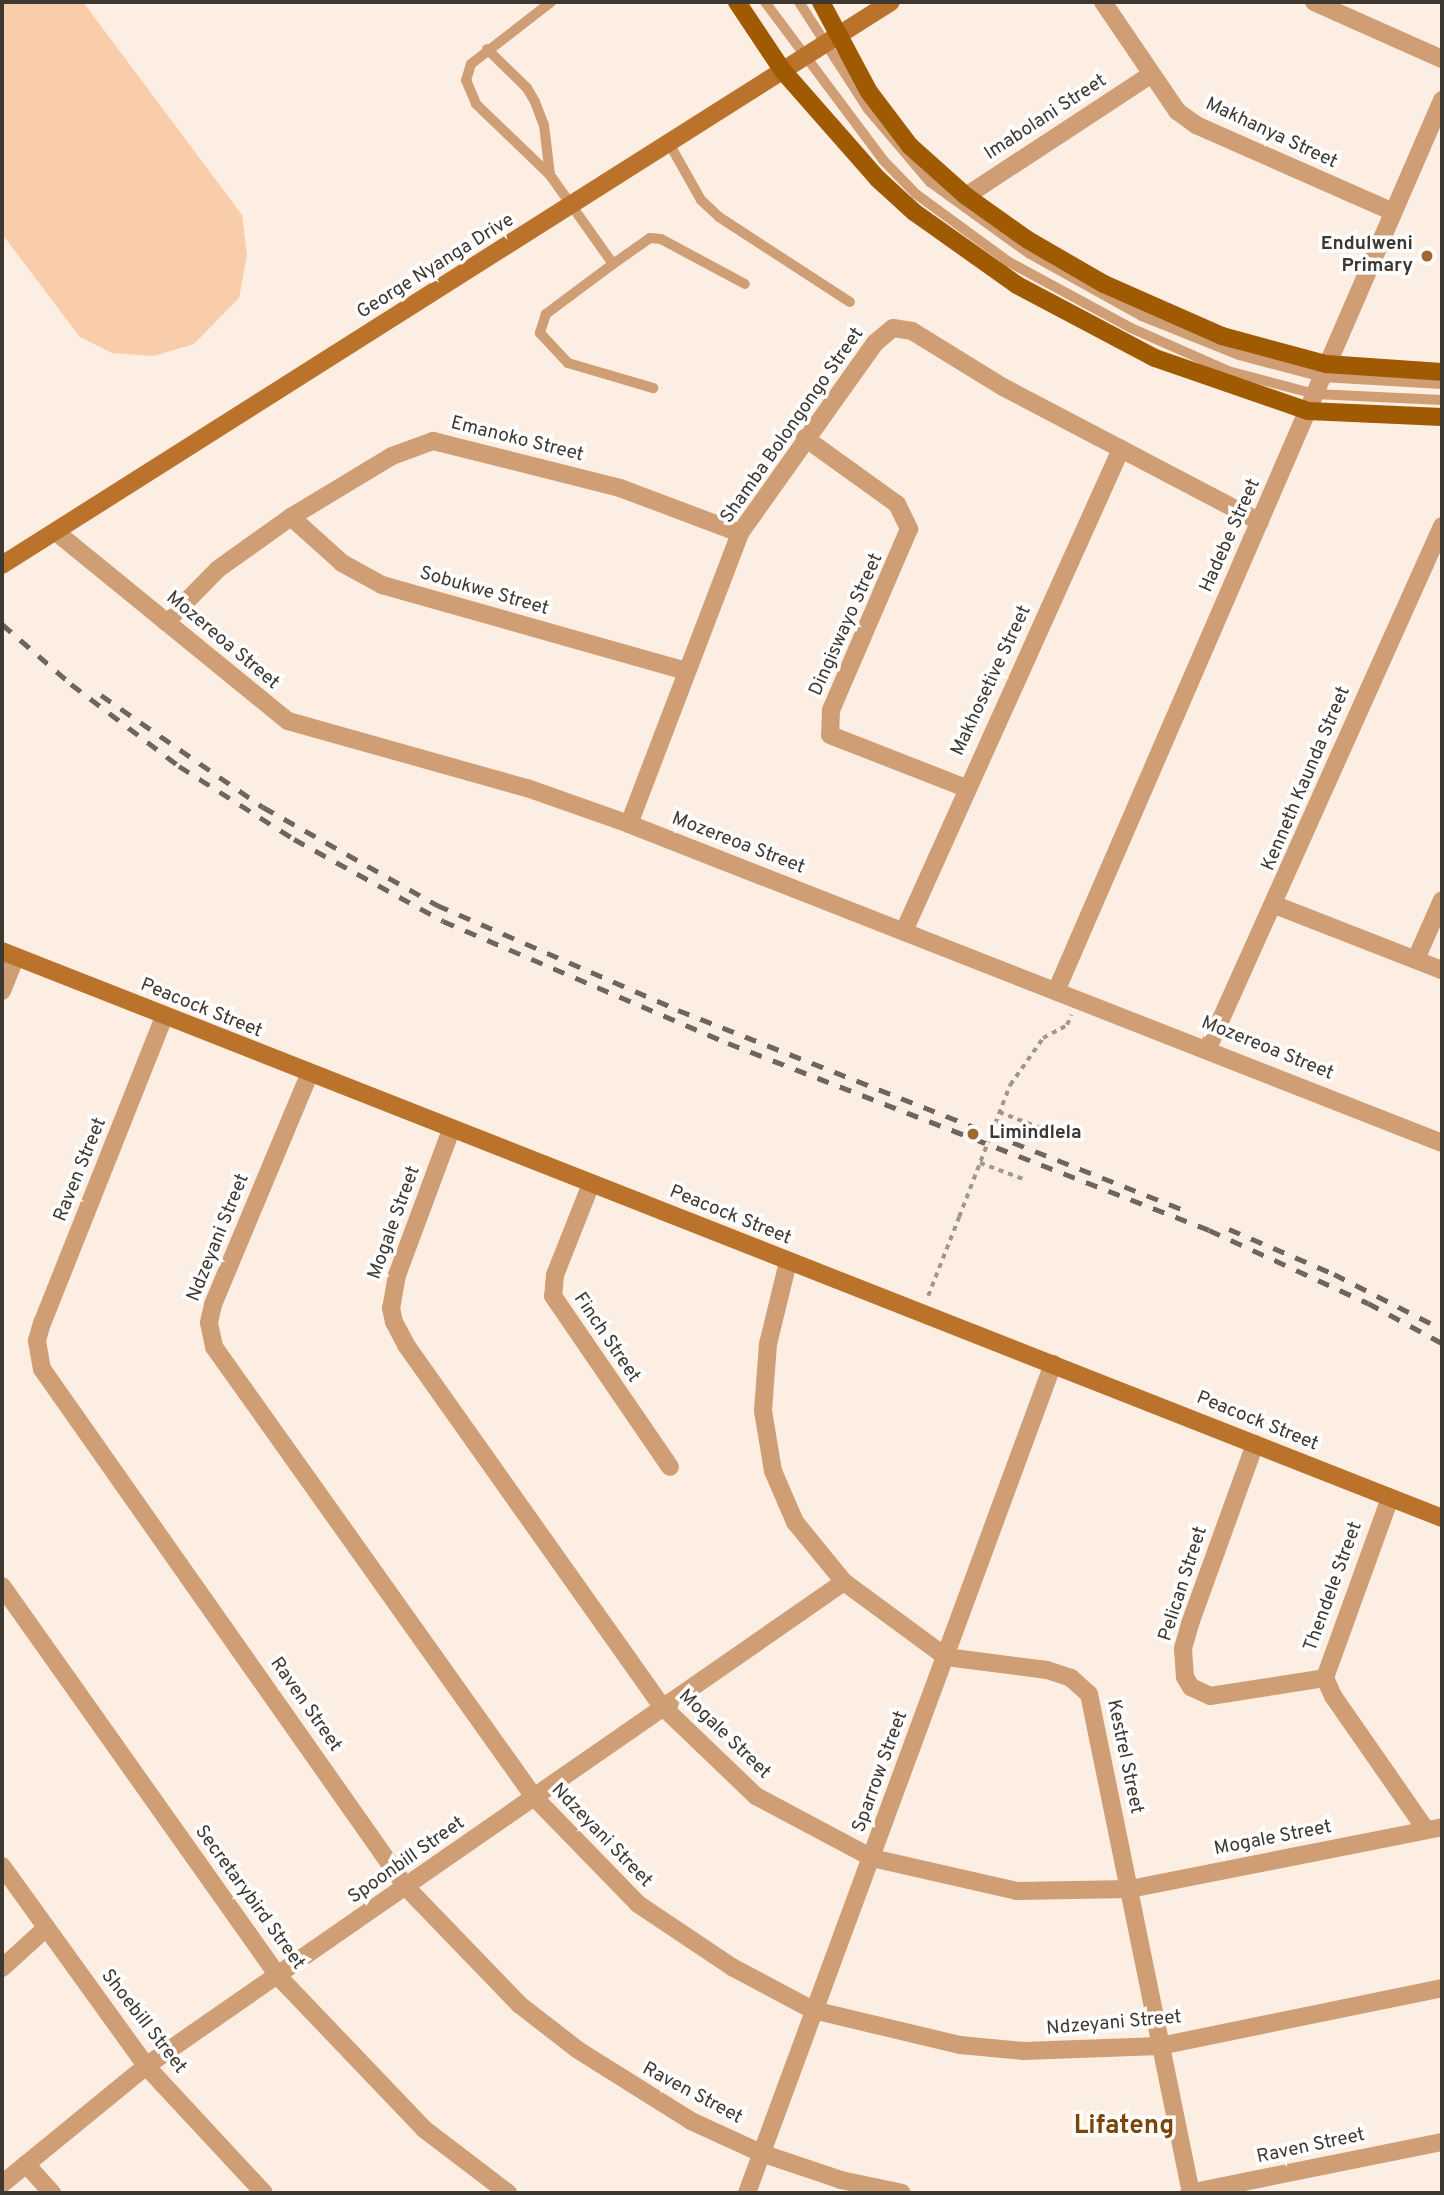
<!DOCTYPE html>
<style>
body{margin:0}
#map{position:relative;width:1444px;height:2195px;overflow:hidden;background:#fceee3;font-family:Overpass,sans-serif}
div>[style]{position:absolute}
.green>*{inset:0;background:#f9cda9}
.path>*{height:3.5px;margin-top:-1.75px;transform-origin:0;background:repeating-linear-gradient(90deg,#a1978e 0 5px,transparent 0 10px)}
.lane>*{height:10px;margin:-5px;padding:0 5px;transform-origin:5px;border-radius:5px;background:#cf9e74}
.street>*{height:18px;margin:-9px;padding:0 9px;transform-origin:9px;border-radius:9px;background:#cf9e74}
.secondary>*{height:18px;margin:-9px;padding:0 9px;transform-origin:9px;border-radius:9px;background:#bb732b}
.primary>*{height:18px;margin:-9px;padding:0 9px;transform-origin:9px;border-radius:9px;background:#a05a02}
.rail>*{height:5px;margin-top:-2.5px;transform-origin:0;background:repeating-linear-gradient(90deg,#6d655e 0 12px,transparent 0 24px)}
.path-bridge>*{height:3.5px;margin-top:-1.75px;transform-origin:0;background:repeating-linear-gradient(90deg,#a1978e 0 5px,transparent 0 10px)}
.dots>*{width:19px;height:19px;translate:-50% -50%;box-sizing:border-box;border:4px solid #fff;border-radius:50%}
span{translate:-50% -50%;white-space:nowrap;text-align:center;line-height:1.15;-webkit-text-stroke:7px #fff;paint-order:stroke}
.street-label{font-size:19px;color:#3e3832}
.poi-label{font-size:19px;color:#3e3832;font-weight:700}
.right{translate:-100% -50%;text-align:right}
.left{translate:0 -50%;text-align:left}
.district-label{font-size:26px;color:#7a4506;font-weight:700}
.frame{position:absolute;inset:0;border:4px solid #3e3832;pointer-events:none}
</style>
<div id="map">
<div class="green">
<i style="clip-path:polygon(2px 2px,83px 2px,242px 215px,247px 255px,239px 298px,194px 344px,154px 356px,112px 353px,80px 337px,2px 234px)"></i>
</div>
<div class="path">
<i style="left:1010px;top:1085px;width:57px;rotate:-54.9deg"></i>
<i style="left:1043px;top:1038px;width:27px;rotate:-28deg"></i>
<i style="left:1067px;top:1025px;width:11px;rotate:-68deg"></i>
<i style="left:999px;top:1112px;width:50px;rotate:21deg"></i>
<i style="left:980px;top:1163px;width:49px;rotate:20.3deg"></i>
<i style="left:928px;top:1296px;width:85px;rotate:-68.6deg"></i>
</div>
<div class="lane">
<i style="left:551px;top:2px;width:101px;rotate:142.2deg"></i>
<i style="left:471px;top:64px;width:17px;rotate:107deg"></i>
<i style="left:466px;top:80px;width:26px;rotate:67deg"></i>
<i style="left:476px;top:104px;width:103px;rotate:43.8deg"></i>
<i style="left:550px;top:175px;width:109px;rotate:54.7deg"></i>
<i style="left:613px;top:264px;width:45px;rotate:-35.1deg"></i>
<i style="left:650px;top:238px;width:11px;rotate:5deg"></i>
<i style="left:661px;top:239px;width:95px;rotate:28.2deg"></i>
<i style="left:765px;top:2px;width:197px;rotate:53.2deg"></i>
<i style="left:883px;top:160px;width:47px;rotate:45.9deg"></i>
<i style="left:916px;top:194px;width:115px;rotate:36.2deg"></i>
<i style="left:1009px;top:262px;width:139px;rotate:28.4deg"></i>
<i style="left:1131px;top:328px;width:106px;rotate:23.9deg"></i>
<i style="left:1228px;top:371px;width:90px;rotate:14.8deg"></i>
<i style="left:1315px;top:394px;width:127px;rotate:2.7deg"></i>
<i style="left:799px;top:2px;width:127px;rotate:57.2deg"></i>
<i style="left:868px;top:109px;width:96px;rotate:49.7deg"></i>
<i style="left:930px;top:182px;width:123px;rotate:35.8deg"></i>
<i style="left:1030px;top:254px;width:128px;rotate:29deg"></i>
<i style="left:1142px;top:316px;width:105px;rotate:21.9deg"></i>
<i style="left:1239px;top:355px;width:86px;rotate:14.8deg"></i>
<i style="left:1322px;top:377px;width:120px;rotate:3.3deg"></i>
<i style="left:487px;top:49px;width:56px;rotate:44.3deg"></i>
<i style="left:527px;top:88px;width:16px;rotate:60deg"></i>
<i style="left:535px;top:102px;width:25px;rotate:69deg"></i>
<i style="left:544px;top:125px;width:50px;rotate:83.2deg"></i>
<i style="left:670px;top:145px;width:63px;rotate:60.6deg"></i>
<i style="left:701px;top:200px;width:25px;rotate:43deg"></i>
<i style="left:719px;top:217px;width:156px;rotate:33deg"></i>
<i style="left:613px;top:264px;width:84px;rotate:143.3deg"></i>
<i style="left:546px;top:314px;width:20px;rotate:108deg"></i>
<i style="left:540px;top:333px;width:41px;rotate:47deg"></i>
<i style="left:568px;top:363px;width:89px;rotate:16.4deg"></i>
</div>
<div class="street">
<i style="left:1103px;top:2px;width:132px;rotate:55.8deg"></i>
<i style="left:1177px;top:111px;width:24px;rotate:36deg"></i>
<i style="left:1196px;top:125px;width:215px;rotate:23.8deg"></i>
<i style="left:1314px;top:2px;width:140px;rotate:24deg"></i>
<i style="left:966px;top:196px;width:220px;rotate:-33.3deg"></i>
<i style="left:805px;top:438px;width:113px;rotate:35.7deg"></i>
<i style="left:897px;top:504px;width:28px;rotate:64deg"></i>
<i style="left:909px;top:529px;width:197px;rotate:113.3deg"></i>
<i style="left:831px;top:710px;width:25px;rotate:92deg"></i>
<i style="left:830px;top:735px;width:146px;rotate:21.3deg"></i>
<i style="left:291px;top:517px;width:69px;rotate:42deg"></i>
<i style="left:342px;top:563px;width:46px;rotate:28.8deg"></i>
<i style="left:382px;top:585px;width:315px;rotate:15.8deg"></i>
<i style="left:56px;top:532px;width:299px;rotate:39.2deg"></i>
<i style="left:288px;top:721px;width:248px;rotate:15.7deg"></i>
<i style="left:527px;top:788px;width:108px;rotate:19.4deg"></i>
<i style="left:629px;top:824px;width:873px;rotate:21.42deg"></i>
<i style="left:166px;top:622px;width:74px;rotate:-45.5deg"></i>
<i style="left:218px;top:569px;width:90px;rotate:-35.5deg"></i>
<i style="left:291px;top:517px;width:118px;rotate:-31.1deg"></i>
<i style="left:392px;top:456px;width:44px;rotate:-20.1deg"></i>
<i style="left:433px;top:441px;width:193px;rotate:14.1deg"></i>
<i style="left:620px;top:488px;width:128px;rotate:20.6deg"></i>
<i style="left:629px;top:824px;width:311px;rotate:-69.1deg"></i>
<i style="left:740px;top:533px;width:233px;rotate:-54.6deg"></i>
<i style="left:875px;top:343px;width:23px;rotate:-40deg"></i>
<i style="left:893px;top:328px;width:19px;rotate:9deg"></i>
<i style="left:912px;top:331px;width:107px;rotate:31.6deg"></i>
<i style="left:1003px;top:387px;width:290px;rotate:27.7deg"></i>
<i style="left:1275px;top:905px;width:179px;rotate:21.3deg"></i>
<i style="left:904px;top:931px;width:529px;rotate:-65.76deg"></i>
<i style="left:1416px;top:959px;width:64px;rotate:-66.2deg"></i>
<i style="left:1057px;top:989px;width:969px;rotate:-66.58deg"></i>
<i style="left:2px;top:991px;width:37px;rotate:-68deg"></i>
<i style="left:164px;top:1017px;width:329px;rotate:111.7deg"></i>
<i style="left:42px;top:1323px;width:19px;rotate:106deg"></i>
<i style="left:37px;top:1341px;width:28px;rotate:80deg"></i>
<i style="left:42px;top:1369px;width:633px;rotate:54.9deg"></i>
<i style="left:406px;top:1887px;width:164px;rotate:46deg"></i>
<i style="left:520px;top:2005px;width:73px;rotate:37.8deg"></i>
<i style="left:578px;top:2050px;width:133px;rotate:32.1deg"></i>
<i style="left:691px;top:2121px;width:77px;rotate:24.6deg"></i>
<i style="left:761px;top:2153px;width:84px;rotate:18.6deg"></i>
<i style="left:841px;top:2180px;width:62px;rotate:12deg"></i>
<i style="left:1208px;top:1048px;width:572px;rotate:-65.85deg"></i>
<i style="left:309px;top:1075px;width:249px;rotate:112.7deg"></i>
<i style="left:213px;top:1305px;width:18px;rotate:103deg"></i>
<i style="left:209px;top:1323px;width:25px;rotate:78deg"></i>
<i style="left:214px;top:1347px;width:552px;rotate:54.58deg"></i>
<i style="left:534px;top:1797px;width:149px;rotate:45.8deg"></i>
<i style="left:638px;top:1904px;width:113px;rotate:33.8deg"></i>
<i style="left:732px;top:1967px;width:92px;rotate:28deg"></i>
<i style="left:813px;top:2010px;width:151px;rotate:13.4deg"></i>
<i style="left:960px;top:2045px;width:64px;rotate:5.4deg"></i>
<i style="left:1024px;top:2051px;width:136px;rotate:-2.1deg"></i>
<i style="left:1160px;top:2046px;width:288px;rotate:-11.6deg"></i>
<i style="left:451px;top:1130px;width:155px;rotate:110.4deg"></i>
<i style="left:397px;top:1275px;width:34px;rotate:100deg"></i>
<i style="left:391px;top:1308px;width:14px;rotate:78deg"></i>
<i style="left:394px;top:1322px;width:26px;rotate:62deg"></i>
<i style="left:406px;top:1345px;width:443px;rotate:54.7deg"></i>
<i style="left:662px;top:1706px;width:130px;rotate:43.8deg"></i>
<i style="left:756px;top:1796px;width:132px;rotate:28.1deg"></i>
<i style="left:872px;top:1858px;width:149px;rotate:12.8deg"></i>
<i style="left:1017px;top:1891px;width:113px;rotate:-1deg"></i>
<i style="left:1130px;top:1889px;width:318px;rotate:-11.2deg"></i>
<i style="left:591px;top:1184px;width:98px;rotate:111.6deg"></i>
<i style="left:555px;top:1275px;width:21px;rotate:95deg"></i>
<i style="left:553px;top:1296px;width:207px;rotate:55.6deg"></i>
<i style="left:788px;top:1262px;width:84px;rotate:103.7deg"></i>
<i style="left:768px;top:1344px;width:67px;rotate:94.3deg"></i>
<i style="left:763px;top:1411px;width:61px;rotate:80.5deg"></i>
<i style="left:773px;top:1471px;width:56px;rotate:66.7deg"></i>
<i style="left:795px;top:1522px;width:77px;rotate:50.8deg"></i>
<i style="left:844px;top:1582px;width:127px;rotate:36.3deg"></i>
<i style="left:946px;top:1657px;width:102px;rotate:7.3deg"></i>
<i style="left:1047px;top:1670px;width:25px;rotate:18deg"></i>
<i style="left:1071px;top:1678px;width:24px;rotate:42deg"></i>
<i style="left:1089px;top:1694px;width:509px;rotate:78.45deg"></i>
<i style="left:1255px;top:1444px;width:191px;rotate:109.9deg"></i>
<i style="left:1190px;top:1624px;width:26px;rotate:106deg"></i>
<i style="left:1183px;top:1649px;width:28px;rotate:86deg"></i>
<i style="left:1185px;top:1677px;width:12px;rotate:59deg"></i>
<i style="left:1191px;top:1687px;width:21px;rotate:25deg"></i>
<i style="left:1210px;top:1696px;width:116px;rotate:-8.9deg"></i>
<i style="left:1390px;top:1498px;width:191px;rotate:109.9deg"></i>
<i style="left:1325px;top:1678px;width:20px;rotate:66deg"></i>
<i style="left:1333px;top:1696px;width:163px;rotate:55.2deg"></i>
<i style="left:2px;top:1586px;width:476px;rotate:54.7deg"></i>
<i style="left:277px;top:1975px;width:213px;rotate:46.3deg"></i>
<i style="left:424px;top:2129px;width:106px;rotate:37.3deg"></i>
<i style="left:2px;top:1866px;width:246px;rotate:54.2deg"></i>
<i style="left:146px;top:2066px;width:173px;rotate:47.1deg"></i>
<i style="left:2px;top:1968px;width:59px;rotate:-42.3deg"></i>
<i style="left:26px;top:2164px;width:39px;rotate:48deg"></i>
<i style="left:2px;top:2184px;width:186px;rotate:-39.3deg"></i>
<i style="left:146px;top:2066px;width:849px;rotate:-34.74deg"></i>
<i style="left:747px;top:2193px;width:884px;rotate:-69.74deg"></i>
<i style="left:1189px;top:2193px;width:258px;rotate:-11.4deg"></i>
</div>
<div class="secondary">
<i style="left:2px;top:565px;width:1052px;rotate:-32.35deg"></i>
<i style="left:2px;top:951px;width:1548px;rotate:21.49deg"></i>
</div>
<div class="primary">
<i style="left:737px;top:2px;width:83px;rotate:56.3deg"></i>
<i style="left:783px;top:71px;width:144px;rotate:48.7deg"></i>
<i style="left:878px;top:179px;width:49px;rotate:42.5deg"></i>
<i style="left:914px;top:212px;width:126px;rotate:35.3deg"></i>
<i style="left:1017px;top:285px;width:156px;rotate:27.9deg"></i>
<i style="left:1155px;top:358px;width:162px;rotate:19.1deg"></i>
<i style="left:1308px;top:411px;width:134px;rotate:2.6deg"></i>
<i style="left:821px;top:2px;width:102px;rotate:61.9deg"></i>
<i style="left:869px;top:92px;width:68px;rotate:52.8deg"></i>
<i style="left:910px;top:146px;width:75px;rotate:41.8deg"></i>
<i style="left:966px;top:196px;width:76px;rotate:35.4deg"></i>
<i style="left:1028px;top:240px;width:88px;rotate:30.1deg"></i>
<i style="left:1104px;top:284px;width:129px;rotate:23.8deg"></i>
<i style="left:1222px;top:336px;width:108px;rotate:15.1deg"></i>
<i style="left:1326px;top:364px;width:116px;rotate:3.9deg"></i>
</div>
<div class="rail">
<i style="left:2px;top:624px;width:91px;rotate:41deg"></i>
<i style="left:71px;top:684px;width:136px;rotate:37.2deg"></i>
<i style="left:179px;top:766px;width:136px;rotate:32.4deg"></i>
<i style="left:294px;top:839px;width:170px;rotate:28.8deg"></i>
<i style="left:443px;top:921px;width:310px;rotate:23.2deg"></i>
<i style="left:728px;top:1043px;width:516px;rotate:21.24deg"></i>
<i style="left:1209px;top:1230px;width:175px;rotate:24.7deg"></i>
<i style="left:1368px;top:1303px;width:84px;rotate:28.4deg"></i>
<i style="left:101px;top:695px;width:197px;rotate:34.7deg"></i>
<i style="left:263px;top:807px;width:200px;rotate:29.4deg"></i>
<i style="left:437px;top:905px;width:263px;rotate:23.5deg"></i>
<i style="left:678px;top:1010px;width:544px;rotate:21.57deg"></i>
<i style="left:1229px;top:1229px;width:114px;rotate:23.2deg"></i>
<i style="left:1334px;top:1274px;width:121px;rotate:27deg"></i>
</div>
<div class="path-bridge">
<i style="left:959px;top:1217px;width:142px;rotate:-68.9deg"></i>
</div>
<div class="dots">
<i style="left:1427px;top:256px;background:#a4672b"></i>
<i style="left:973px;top:1134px;background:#a4672b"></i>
</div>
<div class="street-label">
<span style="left:1046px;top:118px;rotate:-33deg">Imabolani Street</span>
<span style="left:1271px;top:134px;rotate:25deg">Makhanya Street</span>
<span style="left:436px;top:267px;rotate:-32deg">George Nyanga Drive</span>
<span style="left:793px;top:426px;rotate:-55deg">Shamba Bolongongo Street</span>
<span style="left:517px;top:440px;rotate:14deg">Emanoko Street</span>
<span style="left:1231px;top:536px;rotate:-66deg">Hadebe Street</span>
<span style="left:484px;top:592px;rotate:16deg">Sobukwe Street</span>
<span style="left:847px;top:625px;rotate:-66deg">Dingiswayo Street</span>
<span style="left:222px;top:641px;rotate:40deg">Mozereoa Street</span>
<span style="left:992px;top:681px;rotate:-65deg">Makhosetive Street</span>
<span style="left:1307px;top:779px;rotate:-67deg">Kenneth Kaunda Street</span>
<span style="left:738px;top:844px;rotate:21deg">Mozereoa Street</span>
<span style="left:201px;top:1009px;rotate:22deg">Peacock Street</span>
<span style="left:1267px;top:1049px;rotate:22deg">Mozereoa Street</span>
<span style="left:81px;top:1170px;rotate:-68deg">Raven Street</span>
<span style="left:730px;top:1216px;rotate:22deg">Peacock Street</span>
<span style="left:395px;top:1223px;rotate:-70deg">Mogale Street</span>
<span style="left:219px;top:1238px;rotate:-68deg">Ndzeyani Street</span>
<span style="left:606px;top:1338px;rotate:56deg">Finch Street</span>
<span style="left:1257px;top:1422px;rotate:22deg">Peacock Street</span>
<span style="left:1184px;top:1584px;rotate:-72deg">Pelican Street</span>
<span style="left:1334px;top:1587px;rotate:-70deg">Thendele Street</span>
<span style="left:305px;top:1705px;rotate:55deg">Raven Street</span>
<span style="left:724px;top:1735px;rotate:44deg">Mogale Street</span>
<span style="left:1124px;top:1757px;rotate:78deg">Kestrel Street</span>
<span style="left:881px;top:1772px;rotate:-70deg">Sparrow Street</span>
<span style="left:601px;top:1836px;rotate:46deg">Ndzeyani Street</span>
<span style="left:1273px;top:1839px;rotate:-11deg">Mogale Street</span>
<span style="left:407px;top:1861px;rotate:-35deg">Spoonbill Street</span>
<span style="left:249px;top:1898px;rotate:54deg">Secretarybird Street</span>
<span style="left:143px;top:2022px;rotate:52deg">Shoebill Street</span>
<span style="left:1114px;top:2024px;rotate:-5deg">Ndzeyani Street</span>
<span style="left:692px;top:2094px;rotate:28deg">Raven Street</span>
<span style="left:1311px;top:2147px;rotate:-12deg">Raven Street</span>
</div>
<div class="poi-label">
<span class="right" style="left:1413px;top:256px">Endulweni<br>Primary</span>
<span class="left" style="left:989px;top:1134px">Limindlela</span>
</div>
<div class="district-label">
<span style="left:1124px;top:2127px">Lifateng</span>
</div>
<div class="frame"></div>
</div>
